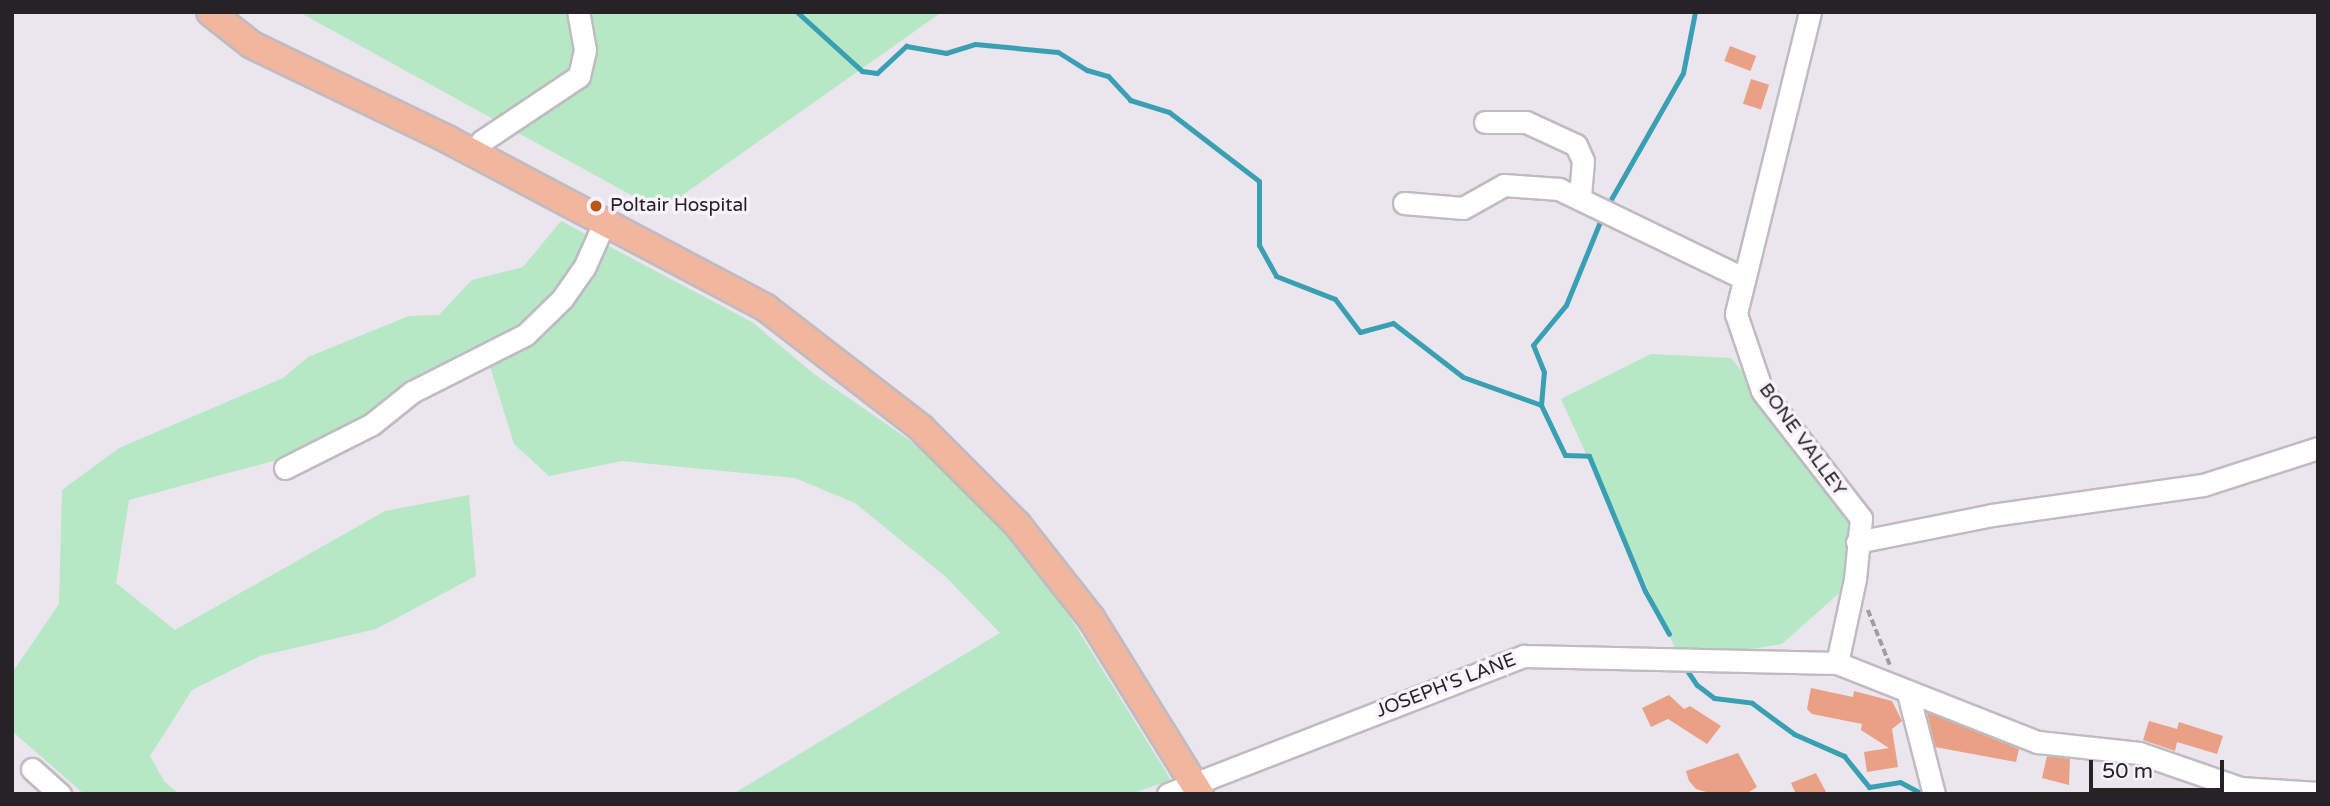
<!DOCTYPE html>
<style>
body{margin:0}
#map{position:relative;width:2330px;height:806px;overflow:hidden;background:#ebe5ed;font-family:"Varela Round",sans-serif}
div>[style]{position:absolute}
.green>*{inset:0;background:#b6e8c6}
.stream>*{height:5px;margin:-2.5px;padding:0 2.5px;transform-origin:2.5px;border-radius:2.5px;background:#39a0b3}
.building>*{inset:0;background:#e9a084;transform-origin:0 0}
.path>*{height:3.5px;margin-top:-1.75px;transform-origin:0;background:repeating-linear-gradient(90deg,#a19ca2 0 7px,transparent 0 10.5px)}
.roads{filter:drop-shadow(2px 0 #c0bac2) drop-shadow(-2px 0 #c0bac2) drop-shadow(0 2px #c0bac2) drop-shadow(0 -2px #c0bac2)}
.minor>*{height:21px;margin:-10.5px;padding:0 10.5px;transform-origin:10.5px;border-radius:10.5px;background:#fff}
.major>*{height:26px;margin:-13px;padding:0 13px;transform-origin:13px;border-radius:13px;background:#f1b69e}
.dots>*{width:19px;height:19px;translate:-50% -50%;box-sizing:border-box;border:4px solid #f8f2fa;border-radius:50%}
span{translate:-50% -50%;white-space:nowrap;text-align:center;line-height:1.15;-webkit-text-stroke:7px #f8f2fa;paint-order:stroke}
.poi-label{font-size:19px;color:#252326}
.left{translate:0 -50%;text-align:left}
.street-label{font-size:19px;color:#252326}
.frame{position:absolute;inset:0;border:14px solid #252326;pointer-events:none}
.scale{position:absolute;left:2089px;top:760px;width:135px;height:32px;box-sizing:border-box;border:4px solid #252326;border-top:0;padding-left:9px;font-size:21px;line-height:24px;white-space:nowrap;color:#252326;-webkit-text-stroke:5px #f8f2fa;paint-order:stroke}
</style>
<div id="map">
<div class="green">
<i style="clip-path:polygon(299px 12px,942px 12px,660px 211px)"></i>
<i style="clip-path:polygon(561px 221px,752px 322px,814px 374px,918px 446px,1035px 561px,1171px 780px,1130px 794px,733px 794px,1000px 633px,946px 577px,855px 503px,795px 478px,622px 461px,549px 476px,514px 444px,484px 347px,375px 412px,284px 458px,129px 500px,116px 583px,175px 630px,385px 511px,469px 495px,476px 576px,376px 629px,260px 656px,192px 690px,150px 756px,164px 781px,179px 794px,84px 794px,12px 731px,12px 673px,59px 604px,62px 490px,119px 448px,283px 378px,308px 357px,409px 316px,439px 315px,472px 280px,523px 267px)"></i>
<i style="clip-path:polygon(1651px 354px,1731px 358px,1861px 518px,1855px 579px,1782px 644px,1681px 661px,1561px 399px)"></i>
</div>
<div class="stream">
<i style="left:797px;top:12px;width:88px;rotate:42.2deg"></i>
<i style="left:862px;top:71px;width:15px;rotate:8deg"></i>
<i style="left:877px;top:73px;width:40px;rotate:-43deg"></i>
<i style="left:906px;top:46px;width:41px;rotate:9.9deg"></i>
<i style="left:946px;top:53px;width:30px;rotate:-17deg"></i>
<i style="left:975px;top:44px;width:83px;rotate:5.5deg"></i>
<i style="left:1058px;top:52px;width:34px;rotate:32deg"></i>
<i style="left:1087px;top:70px;width:22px;rotate:16deg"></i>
<i style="left:1108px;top:76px;width:33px;rotate:47deg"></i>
<i style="left:1130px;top:100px;width:41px;rotate:17.1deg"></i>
<i style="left:1169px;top:112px;width:113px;rotate:37.5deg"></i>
<i style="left:1259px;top:181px;width:64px;rotate:90deg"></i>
<i style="left:1259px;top:245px;width:35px;rotate:61deg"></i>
<i style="left:1276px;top:276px;width:63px;rotate:21.3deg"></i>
<i style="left:1335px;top:299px;width:41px;rotate:52.9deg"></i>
<i style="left:1360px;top:332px;width:34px;rotate:-15deg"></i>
<i style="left:1393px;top:323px;width:88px;rotate:37.6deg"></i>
<i style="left:1463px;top:377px;width:83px;rotate:19.7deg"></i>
<i style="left:1541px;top:405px;width:55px;rotate:64.4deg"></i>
<i style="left:1565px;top:455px;width:24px;rotate:2deg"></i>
<i style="left:1589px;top:456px;width:146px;rotate:67.5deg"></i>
<i style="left:1645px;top:591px;width:49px;rotate:60.8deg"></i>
<i style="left:1606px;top:208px;width:155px;rotate:-60.3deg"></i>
<i style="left:1683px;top:73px;width:62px;rotate:-78.9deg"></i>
<i style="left:1541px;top:405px;width:33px;rotate:-85deg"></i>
<i style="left:1544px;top:372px;width:29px;rotate:-112deg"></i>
<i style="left:1533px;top:345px;width:52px;rotate:-50.5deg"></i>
<i style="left:1566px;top:305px;width:95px;rotate:-67.8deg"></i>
<i style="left:1684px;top:666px;width:23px;rotate:56deg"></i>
<i style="left:1697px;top:685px;width:21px;rotate:37deg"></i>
<i style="left:1714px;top:698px;width:38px;rotate:7deg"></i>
<i style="left:1752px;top:703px;width:52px;rotate:36.4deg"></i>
<i style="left:1794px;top:734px;width:55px;rotate:23.7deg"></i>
<i style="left:1844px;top:756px;width:40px;rotate:51deg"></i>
<i style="left:1869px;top:787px;width:31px;rotate:-9deg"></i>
<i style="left:1900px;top:782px;width:26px;rotate:28deg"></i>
</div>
<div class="building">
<i style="left:1730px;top:46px;width:28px;height:16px;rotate:21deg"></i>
<i style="left:1751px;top:79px;width:19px;height:26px;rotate:18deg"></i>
<i style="clip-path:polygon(1811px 688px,1853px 697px,1854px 691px,1892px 701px,1902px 721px,1892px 729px,1898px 767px,1867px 772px,1864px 752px,1889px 748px,1861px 730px,1862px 724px,1812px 714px,1807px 709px)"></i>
<i style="clip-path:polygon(1669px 695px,1684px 709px,1690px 706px,1721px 726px,1707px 744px,1668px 719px,1651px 727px,1642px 708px)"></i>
<i style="clip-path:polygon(1927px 712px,2019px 749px,2016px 762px,1935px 747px)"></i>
<i style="clip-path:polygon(2149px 721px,2177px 729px,2179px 722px,2223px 736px,2217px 754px,2177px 742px,2175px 751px,2143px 740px)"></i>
<i style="clip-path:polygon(1738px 753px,1757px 787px,1746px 794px,1713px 794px,1696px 789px,1689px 781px,1686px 771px)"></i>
<i style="clip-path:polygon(2047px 756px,2070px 759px,2069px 785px,2042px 778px)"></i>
<i style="clip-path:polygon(1816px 773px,1827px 794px,1796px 794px,1791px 783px)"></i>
</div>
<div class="path">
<i style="left:1868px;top:610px;width:59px;rotate:68.2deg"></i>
</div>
<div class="roads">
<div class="minor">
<i style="left:1810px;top:12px;width:311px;rotate:103.8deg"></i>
<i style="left:1736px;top:314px;width:81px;rotate:71.3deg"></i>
<i style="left:1762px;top:391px;width:161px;rotate:52.1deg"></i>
<i style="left:1861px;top:518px;width:61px;rotate:95.6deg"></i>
<i style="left:1855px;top:579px;width:86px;rotate:102.1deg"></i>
<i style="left:1485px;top:122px;width:41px"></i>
<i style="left:1526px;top:122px;width:55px;rotate:24.7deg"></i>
<i style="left:1576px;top:145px;width:17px;rotate:66deg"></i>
<i style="left:1583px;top:161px;width:36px;rotate:95deg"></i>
<i style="left:475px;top:154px;width:15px;rotate:-62deg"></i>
<i style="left:482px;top:141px;width:117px;rotate:-33.8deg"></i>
<i style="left:579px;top:76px;width:27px;rotate:-77deg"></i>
<i style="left:585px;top:50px;width:39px;rotate:-100deg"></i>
<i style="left:1404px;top:203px;width:59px;rotate:4.8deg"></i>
<i style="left:1463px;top:208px;width:47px;rotate:-29.3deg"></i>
<i style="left:1504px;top:185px;width:55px;rotate:4.2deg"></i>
<i style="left:1559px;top:189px;width:204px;rotate:25.8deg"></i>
<i style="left:285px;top:468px;width:97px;rotate:-26.8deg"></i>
<i style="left:372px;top:424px;width:51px;rotate:-38.7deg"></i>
<i style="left:412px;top:392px;width:127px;rotate:-26.8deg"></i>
<i style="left:525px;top:335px;width:52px;rotate:-44.2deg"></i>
<i style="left:562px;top:299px;width:38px;rotate:-55deg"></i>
<i style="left:584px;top:268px;width:49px;rotate:-66deg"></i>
<i style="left:1857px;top:542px;width:138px;rotate:-11.3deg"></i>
<i style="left:1992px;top:515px;width:213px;rotate:-8.1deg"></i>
<i style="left:2203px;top:485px;width:121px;rotate:-17.8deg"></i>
<i style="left:1908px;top:693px;width:104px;rotate:75.6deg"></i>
<i style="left:32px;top:769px;width:38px;rotate:42deg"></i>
<i style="left:1168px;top:794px;width:382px;rotate:-21.2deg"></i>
<i style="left:1524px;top:656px;width:313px;rotate:1.3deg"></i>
<i style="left:1837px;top:663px;width:216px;rotate:21.5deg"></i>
<i style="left:2038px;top:742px;width:102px;rotate:6.2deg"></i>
<i style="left:2139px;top:753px;width:107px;rotate:19.1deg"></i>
<i style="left:2240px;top:788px;width:78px;rotate:3.7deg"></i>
</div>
<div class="major">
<i style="left:210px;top:12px;width:53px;rotate:38.2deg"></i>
<i style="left:252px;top:45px;width:219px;rotate:25.7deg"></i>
<i style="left:449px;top:140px;width:359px;rotate:27.9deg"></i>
<i style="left:766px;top:308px;width:196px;rotate:37.7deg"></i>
<i style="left:921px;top:428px;width:136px;rotate:45deg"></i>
<i style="left:1017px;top:524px;width:120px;rotate:51.8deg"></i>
<i style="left:1091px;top:618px;width:207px;rotate:58.2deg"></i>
</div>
</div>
<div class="dots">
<i style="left:596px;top:206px;background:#b95719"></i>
</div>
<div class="poi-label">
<span class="left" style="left:610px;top:206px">Poltair Hospital</span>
</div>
<div class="street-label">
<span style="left:1802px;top:440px;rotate:54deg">BONE VALLEY</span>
<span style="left:1446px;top:686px;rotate:-21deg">JOSEPH'S LANE</span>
</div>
<div class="frame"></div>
<div class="scale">50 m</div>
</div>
